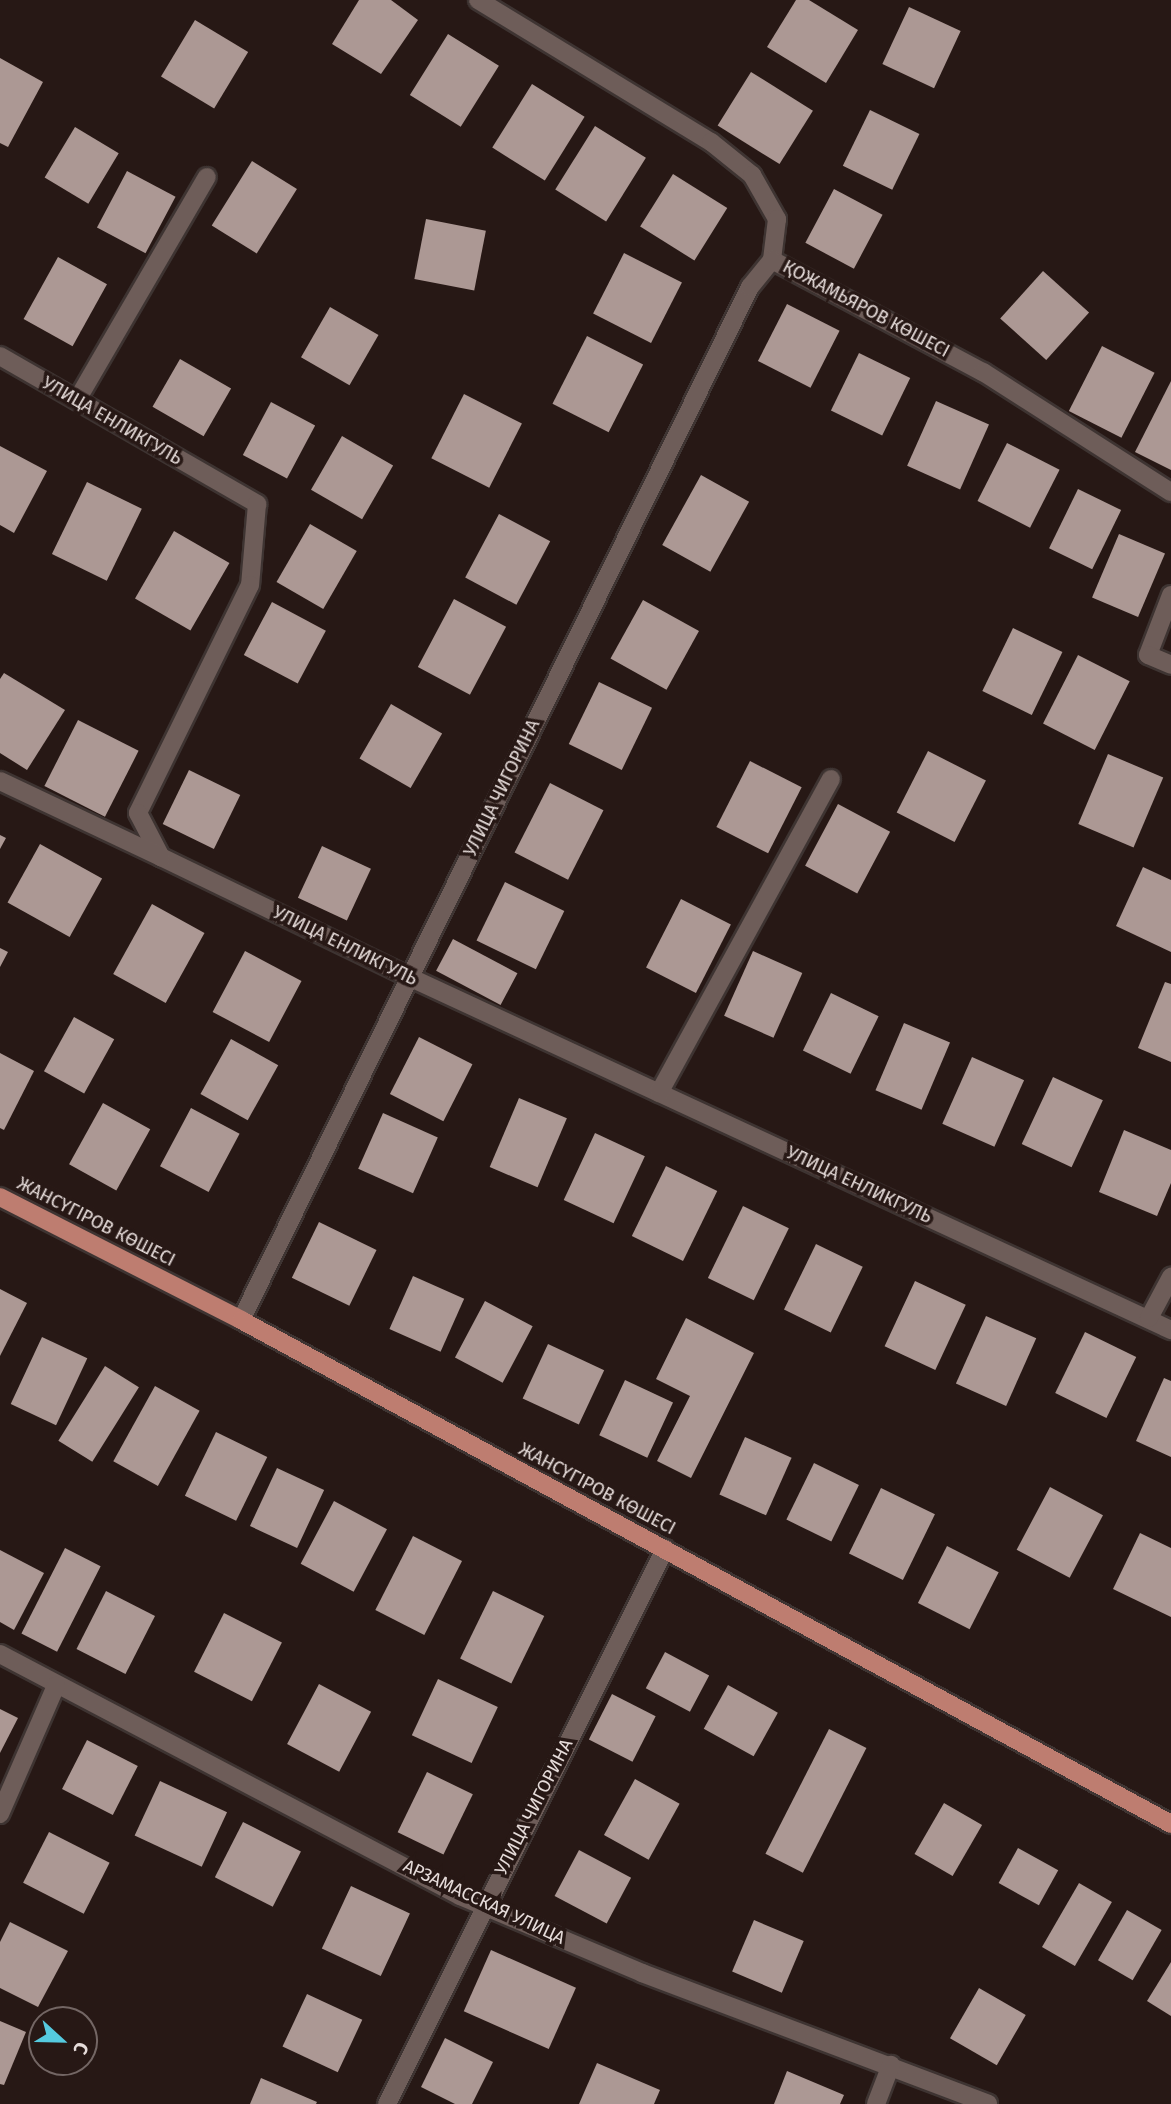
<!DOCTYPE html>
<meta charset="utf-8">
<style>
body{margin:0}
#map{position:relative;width:1171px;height:2104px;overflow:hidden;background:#271815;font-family:"Fira Sans",sans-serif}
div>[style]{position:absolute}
.building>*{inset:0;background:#ac9894;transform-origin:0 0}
.roads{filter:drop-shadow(2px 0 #3e3432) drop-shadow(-2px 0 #3e3432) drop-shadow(0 2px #3e3432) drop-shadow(0 -2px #3e3432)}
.minor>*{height:18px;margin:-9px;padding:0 9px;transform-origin:9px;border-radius:9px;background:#6e5d59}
.major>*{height:18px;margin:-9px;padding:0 9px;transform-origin:9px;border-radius:9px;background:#be7d70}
span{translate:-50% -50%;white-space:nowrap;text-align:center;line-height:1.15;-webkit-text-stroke:7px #271815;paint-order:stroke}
.street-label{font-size:18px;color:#e6dcda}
.north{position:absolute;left:28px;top:2006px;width:70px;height:70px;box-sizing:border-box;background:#271815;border:2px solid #736664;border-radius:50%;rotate:112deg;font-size:19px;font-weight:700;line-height:28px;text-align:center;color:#e6dcda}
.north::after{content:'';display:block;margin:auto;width:24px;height:32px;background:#55cadf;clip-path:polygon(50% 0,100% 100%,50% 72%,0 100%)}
</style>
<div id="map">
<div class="building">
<i style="clip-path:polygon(359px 0,391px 0,418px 20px,381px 74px,332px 44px)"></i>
<i style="clip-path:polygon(796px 0,809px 0,858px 30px,826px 83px,767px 47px)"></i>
<i style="left:909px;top:7px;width:57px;height:63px;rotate:25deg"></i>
<i style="left:195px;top:20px;width:62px;height:66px;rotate:31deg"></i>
<i style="left:448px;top:34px;width:60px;height:72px;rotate:32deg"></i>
<i style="clip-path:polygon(0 58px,43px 82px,8px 147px,0 143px)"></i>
<i style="left:751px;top:72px;width:73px;height:63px;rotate:32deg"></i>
<i style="left:532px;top:84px;width:62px;height:75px;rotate:32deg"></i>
<i style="left:870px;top:110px;width:55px;height:62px;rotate:26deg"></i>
<i style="left:595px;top:126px;width:60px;height:75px;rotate:32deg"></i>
<i style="left:75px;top:127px;width:51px;height:59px;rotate:31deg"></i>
<i style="left:252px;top:161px;width:53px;height:76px;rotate:32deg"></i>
<i style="left:127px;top:171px;width:55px;height:64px;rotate:28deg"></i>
<i style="left:673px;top:174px;width:64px;height:62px;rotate:32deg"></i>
<i style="left:834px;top:189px;width:55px;height:61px;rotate:28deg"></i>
<i style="left:426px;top:219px;width:61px;height:61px;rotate:11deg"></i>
<i style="left:624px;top:253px;width:65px;height:68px;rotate:27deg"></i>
<i style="left:58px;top:257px;width:56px;height:71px;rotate:29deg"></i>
<i style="left:1043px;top:271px;width:62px;height:64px;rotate:42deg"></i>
<i style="left:787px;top:304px;width:59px;height:64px;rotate:27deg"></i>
<i style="left:330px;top:307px;width:56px;height:58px;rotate:30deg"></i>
<i style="left:587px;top:336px;width:63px;height:76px;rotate:27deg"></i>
<i style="left:1102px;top:346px;width:59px;height:73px;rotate:27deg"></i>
<i style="left:859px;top:353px;width:57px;height:64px;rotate:26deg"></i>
<i style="left:180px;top:359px;width:59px;height:55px;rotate:30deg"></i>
<i style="clip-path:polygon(1171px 381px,1171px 470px,1135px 452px)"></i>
<i style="left:464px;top:394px;width:65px;height:72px;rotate:27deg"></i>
<i style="left:936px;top:401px;width:58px;height:71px;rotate:24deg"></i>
<i style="left:271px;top:402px;width:50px;height:60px;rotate:28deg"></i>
<i style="left:342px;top:436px;width:59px;height:62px;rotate:30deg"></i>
<i style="left:1007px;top:443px;width:59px;height:65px;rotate:27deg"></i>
<i style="clip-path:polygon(0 446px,47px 471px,14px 533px,0 525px)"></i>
<i style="left:701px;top:475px;width:55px;height:80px;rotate:29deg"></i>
<i style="left:87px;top:482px;width:61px;height:80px;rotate:26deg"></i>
<i style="left:1078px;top:489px;width:48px;height:66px;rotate:26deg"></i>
<i style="left:499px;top:514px;width:58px;height:72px;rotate:28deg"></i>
<i style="left:310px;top:524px;width:54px;height:67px;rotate:30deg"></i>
<i style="left:174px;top:531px;width:64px;height:78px;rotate:30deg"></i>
<i style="left:1119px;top:534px;width:50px;height:69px;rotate:23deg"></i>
<i style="left:454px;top:599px;width:59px;height:77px;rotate:28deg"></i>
<i style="left:643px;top:600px;width:64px;height:67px;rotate:29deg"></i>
<i style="left:272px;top:602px;width:61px;height:60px;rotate:28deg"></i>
<i style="left:1013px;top:628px;width:55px;height:70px;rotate:26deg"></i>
<i style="left:1078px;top:655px;width:58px;height:77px;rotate:27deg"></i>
<i style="clip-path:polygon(4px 673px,65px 710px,27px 770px,0 753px,0 679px)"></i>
<i style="left:599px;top:682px;width:59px;height:69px;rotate:26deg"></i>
<i style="left:391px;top:704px;width:59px;height:63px;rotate:30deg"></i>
<i style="left:78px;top:720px;width:68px;height:74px;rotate:27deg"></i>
<i style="left:928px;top:751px;width:65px;height:69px;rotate:27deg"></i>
<i style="left:1108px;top:754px;width:60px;height:76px;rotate:23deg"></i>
<i style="left:750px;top:761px;width:58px;height:74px;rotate:27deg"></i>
<i style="left:189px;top:770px;width:57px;height:60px;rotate:26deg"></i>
<i style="left:550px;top:783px;width:60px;height:78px;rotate:27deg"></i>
<i style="left:838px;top:804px;width:59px;height:70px;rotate:28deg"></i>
<i style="clip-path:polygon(0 835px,6px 838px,0 849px)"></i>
<i style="left:40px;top:844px;width:71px;height:67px;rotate:29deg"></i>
<i style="left:322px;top:846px;width:54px;height:57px;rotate:25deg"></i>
<i style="clip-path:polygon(1143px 867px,1171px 880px,1171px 952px,1116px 926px)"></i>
<i style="left:505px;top:882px;width:66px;height:65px;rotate:26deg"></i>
<i style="left:681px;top:899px;width:56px;height:77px;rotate:27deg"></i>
<i style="left:152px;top:904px;width:60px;height:80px;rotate:29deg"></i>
<i style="left:453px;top:939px;width:73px;height:36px;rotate:28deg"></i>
<i style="clip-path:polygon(0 948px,8px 952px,0 967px)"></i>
<i style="left:245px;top:951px;width:64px;height:69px;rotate:28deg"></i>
<i style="left:753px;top:951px;width:54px;height:71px;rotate:24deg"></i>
<i style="clip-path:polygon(1165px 982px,1171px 984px,1171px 1062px,1138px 1048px)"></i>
<i style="left:831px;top:993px;width:53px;height:64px;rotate:26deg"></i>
<i style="left:74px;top:1017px;width:46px;height:62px;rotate:29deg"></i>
<i style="left:904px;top:1023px;width:50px;height:73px;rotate:23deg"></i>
<i style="left:419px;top:1037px;width:60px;height:64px;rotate:27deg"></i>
<i style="left:231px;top:1039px;width:54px;height:63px;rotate:29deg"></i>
<i style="clip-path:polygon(0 1053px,34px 1071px,4px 1130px,0 1128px)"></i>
<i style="left:972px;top:1057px;width:57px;height:73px;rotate:24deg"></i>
<i style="left:1053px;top:1077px;width:55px;height:74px;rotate:25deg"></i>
<i style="left:519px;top:1098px;width:52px;height:75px;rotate:23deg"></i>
<i style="left:103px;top:1103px;width:54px;height:70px;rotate:29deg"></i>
<i style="left:191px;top:1108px;width:55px;height:66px;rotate:28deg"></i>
<i style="left:383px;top:1113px;width:60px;height:61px;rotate:24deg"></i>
<i style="clip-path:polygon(1124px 1130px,1171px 1150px,1171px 1183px,1157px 1216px,1099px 1192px)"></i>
<i style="left:595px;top:1133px;width:55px;height:74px;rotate:25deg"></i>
<i style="left:666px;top:1166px;width:57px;height:78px;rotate:26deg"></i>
<i style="left:743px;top:1206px;width:51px;height:80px;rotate:26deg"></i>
<i style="left:319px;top:1222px;width:64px;height:62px;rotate:26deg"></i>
<i style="left:816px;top:1244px;width:52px;height:73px;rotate:26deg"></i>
<i style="left:413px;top:1276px;width:56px;height:58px;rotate:24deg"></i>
<i style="left:915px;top:1281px;width:56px;height:72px;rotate:25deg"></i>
<i style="clip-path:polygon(0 1289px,27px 1303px,0 1356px)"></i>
<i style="left:485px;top:1301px;width:54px;height:64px;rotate:28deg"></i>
<i style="left:986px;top:1316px;width:55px;height:74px;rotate:24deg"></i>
<i style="clip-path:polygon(686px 1318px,754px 1353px,691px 1478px,657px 1461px,690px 1396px,656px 1379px)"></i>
<i style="left:1085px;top:1332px;width:57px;height:68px;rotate:26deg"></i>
<i style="left:42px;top:1337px;width:50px;height:74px;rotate:25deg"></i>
<i style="left:548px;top:1344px;width:62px;height:60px;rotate:25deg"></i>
<i style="left:105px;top:1366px;width:40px;height:88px;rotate:32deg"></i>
<i style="clip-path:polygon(1164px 1378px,1171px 1381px,1171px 1457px,1136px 1441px)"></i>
<i style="left:625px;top:1380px;width:53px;height:61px;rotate:25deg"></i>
<i style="left:155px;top:1386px;width:51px;height:86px;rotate:29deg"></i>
<i style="left:216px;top:1432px;width:57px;height:71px;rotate:26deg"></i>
<i style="left:745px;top:1437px;width:51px;height:63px;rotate:24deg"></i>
<i style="left:814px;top:1463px;width:50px;height:63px;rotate:26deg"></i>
<i style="left:277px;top:1468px;width:52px;height:64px;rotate:25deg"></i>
<i style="left:1050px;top:1487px;width:60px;height:71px;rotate:28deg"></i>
<i style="left:881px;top:1488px;width:60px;height:73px;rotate:26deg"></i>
<i style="left:334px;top:1501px;width:60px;height:71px;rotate:28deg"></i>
<i style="clip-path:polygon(1140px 1533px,1171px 1548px,1171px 1617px,1113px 1589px)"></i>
<i style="left:413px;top:1536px;width:55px;height:83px;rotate:27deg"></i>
<i style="left:947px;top:1546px;width:58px;height:64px;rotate:27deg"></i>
<i style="left:65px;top:1548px;width:40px;height:96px;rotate:27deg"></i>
<i style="clip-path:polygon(0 1550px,44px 1573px,14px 1630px,0 1622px)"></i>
<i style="left:106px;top:1591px;width:55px;height:65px;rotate:27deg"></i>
<i style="left:493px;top:1591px;width:57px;height:75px;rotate:26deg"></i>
<i style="left:224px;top:1613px;width:65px;height:66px;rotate:27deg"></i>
<i style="left:665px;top:1652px;width:50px;height:41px;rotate:28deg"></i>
<i style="left:438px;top:1679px;width:66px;height:62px;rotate:25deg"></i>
<i style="left:319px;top:1684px;width:59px;height:68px;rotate:28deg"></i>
<i style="left:728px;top:1685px;width:57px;height:50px;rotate:29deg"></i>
<i style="left:612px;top:1694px;width:49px;height:51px;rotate:27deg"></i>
<i style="clip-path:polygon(0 1709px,18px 1718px,0 1753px)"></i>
<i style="left:829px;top:1729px;width:42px;height:140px;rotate:27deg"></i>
<i style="left:87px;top:1740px;width:57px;height:55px;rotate:27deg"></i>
<i style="left:427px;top:1772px;width:51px;height:67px;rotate:26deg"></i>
<i style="left:635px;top:1779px;width:51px;height:64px;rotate:29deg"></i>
<i style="left:160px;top:1781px;width:74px;height:60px;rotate:25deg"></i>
<i style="left:944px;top:1803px;width:44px;height:59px;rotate:30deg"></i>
<i style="left:243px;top:1822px;width:65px;height:62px;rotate:27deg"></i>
<i style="left:49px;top:1832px;width:68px;height:57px;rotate:27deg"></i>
<i style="left:1018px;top:1848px;width:46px;height:40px;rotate:29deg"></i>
<i style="left:579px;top:1850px;width:59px;height:52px;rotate:28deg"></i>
<i style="left:1079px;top:1883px;width:38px;height:74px;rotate:30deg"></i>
<i style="left:351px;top:1886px;width:65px;height:69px;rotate:25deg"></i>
<i style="left:1127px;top:1910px;width:40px;height:58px;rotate:30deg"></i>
<i style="left:754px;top:1920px;width:54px;height:56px;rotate:23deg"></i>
<i style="clip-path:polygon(10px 1922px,68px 1951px,38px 2007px,0 1988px,0 1942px)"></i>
<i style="left:491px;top:1950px;width:93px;height:67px;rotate:24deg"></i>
<i style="clip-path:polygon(1171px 1962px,1171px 2016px,1147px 2001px)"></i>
<i style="left:979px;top:1988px;width:54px;height:58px;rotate:30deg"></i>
<i style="left:307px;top:1994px;width:61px;height:58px;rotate:25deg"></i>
<i style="clip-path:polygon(0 2021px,26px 2032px,4px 2085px,0 2084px)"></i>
<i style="clip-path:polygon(445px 2038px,493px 2062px,472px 2104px,455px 2104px,421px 2087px)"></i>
<i style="clip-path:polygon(597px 2063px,660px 2090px,654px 2104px,579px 2104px)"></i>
<i style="clip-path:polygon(787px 2071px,844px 2095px,840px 2104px,774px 2104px)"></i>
<i style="clip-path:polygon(261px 2078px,317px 2102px,316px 2104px,250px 2104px)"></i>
</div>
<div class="roads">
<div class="minor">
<i style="left:478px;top:0;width:273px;rotate:31.4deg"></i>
<i style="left:711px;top:142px;width:53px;rotate:38.8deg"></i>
<i style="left:752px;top:175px;width:51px;rotate:60.4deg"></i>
<i style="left:777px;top:219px;width:41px;rotate:97deg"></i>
<i style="left:772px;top:260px;width:239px;rotate:28deg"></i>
<i style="left:983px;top:372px;width:223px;rotate:32.6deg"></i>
<i style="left:0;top:356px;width:297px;rotate:29.9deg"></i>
<i style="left:257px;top:504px;width:81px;rotate:94.9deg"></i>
<i style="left:250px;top:585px;width:254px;rotate:116.2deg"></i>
<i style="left:138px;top:813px;width:50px;rotate:62.4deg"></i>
<i style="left:161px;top:857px;width:276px;rotate:25.8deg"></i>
<i style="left:409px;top:977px;width:840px;rotate:24.86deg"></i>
<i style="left:77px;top:400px;width:258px;rotate:-59.8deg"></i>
<i style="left:1171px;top:595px;width:64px;rotate:111deg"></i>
<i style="left:1148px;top:655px;width:25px;rotate:23deg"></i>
<i style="left:0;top:781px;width:178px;rotate:25.3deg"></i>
<i style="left:659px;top:1093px;width:358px;rotate:-61.3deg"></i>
<i style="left:1149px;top:1318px;width:47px;rotate:-61.8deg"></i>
<i style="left:241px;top:1320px;width:1152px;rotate:-63.77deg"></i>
<i style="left:750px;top:287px;width:35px;rotate:-51deg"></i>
<i style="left:0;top:1654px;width:520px;rotate:27.75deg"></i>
<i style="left:460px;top:1896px;width:198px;rotate:22.9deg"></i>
<i style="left:642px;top:1973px;width:370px;rotate:20.7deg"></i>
<i style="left:0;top:1814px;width:140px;rotate:-66.4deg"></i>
<i style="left:387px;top:2104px;width:621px;rotate:-63.39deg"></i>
<i style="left:876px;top:2104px;width:42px;rotate:-69deg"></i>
</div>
<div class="major">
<i style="left:0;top:1197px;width:271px;rotate:27deg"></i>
<i style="left:241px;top:1320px;width:1058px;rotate:28.45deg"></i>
</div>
</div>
<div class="street-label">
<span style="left:866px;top:309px;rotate:28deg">ҚОЖАМЬЯРОВ КӨШЕСІ</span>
<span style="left:112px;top:421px;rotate:30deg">УЛИЦА ЕНЛИКГУЛЬ</span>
<span style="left:502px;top:788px;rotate:-64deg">УЛИЦА ЧИГОРИНА</span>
<span style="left:345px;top:946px;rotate:26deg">УЛИЦА ЕНЛИКГУЛЬ</span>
<span style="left:859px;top:1185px;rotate:25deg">УЛИЦА ЕНЛИКГУЛЬ</span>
<span style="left:96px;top:1222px;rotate:27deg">ЖАНСҮГІРОВ КӨШЕСІ</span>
<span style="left:597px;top:1489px;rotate:28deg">ЖАНСҮГІРОВ КӨШЕСІ</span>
<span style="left:534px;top:1807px;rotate:-63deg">УЛИЦА ЧИГОРИНА</span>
<span style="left:484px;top:1902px;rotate:25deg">АРЗАМАССКАЯ УЛИЦА</span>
</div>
<div class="north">С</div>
</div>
